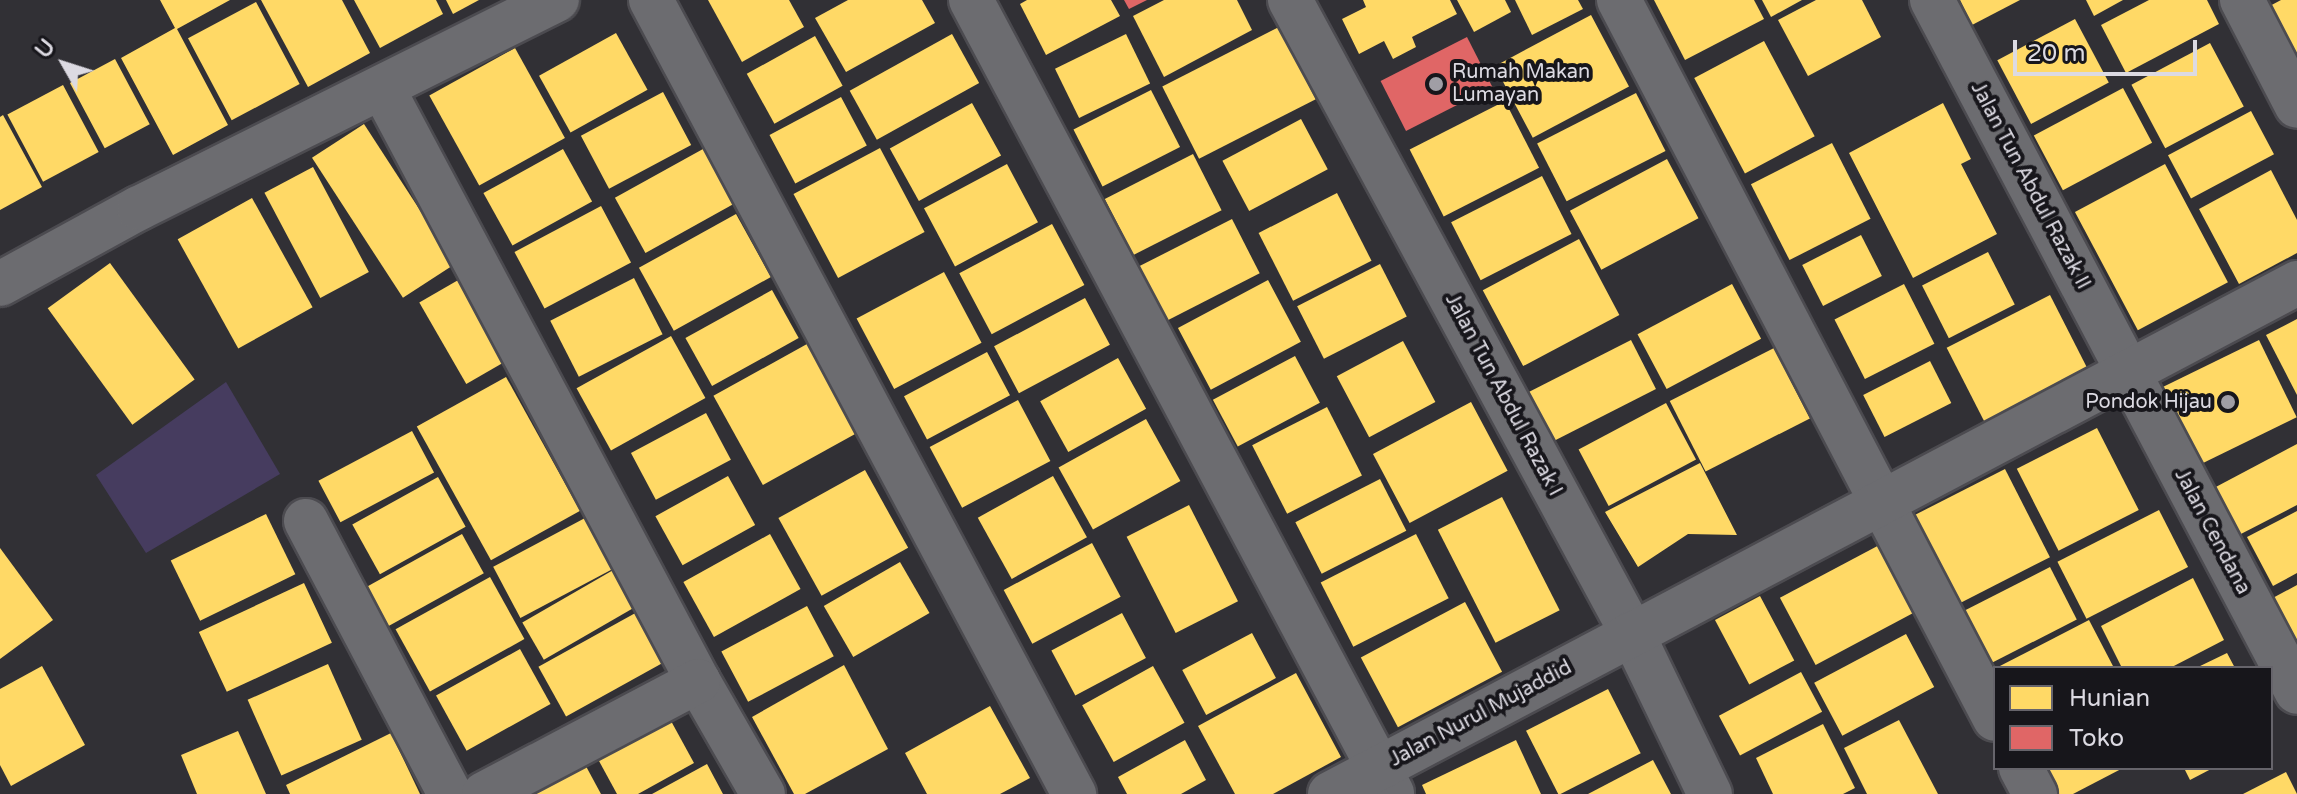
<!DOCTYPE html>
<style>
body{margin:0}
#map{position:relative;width:2297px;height:794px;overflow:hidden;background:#313035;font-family:"Varela Round",sans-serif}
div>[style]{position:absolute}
.green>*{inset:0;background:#463c5f}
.homes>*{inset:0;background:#ffd966;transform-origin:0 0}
.shops>*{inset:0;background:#e06666;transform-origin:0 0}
.roads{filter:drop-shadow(2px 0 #4c4b50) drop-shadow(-2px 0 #4c4b50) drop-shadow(0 2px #4c4b50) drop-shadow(0 -2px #4c4b50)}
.street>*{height:44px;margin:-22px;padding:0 22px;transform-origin:22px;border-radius:22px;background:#6c6c70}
.dots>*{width:22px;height:22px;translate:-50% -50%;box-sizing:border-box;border:4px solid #17161b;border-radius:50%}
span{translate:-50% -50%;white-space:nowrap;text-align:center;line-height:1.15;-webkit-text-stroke:8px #17161b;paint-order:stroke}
.poi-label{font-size:20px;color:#dcdae2}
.left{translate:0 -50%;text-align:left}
.right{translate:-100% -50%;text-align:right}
.street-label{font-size:20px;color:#dcdae2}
.legend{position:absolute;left:1993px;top:666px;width:280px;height:104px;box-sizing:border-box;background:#17161b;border:2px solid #66646b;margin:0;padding:10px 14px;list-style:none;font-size:24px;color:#dcdae2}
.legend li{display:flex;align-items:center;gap:16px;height:40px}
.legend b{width:40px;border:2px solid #66646b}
.north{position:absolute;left:24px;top:24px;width:80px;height:80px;-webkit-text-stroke:6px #17161b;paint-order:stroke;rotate:309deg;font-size:22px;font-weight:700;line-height:32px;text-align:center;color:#dcdae2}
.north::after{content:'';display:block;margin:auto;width:28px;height:36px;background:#dcdae2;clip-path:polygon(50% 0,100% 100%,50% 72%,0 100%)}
.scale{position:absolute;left:2013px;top:40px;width:184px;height:36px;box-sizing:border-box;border:4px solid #dcdae2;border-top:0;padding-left:10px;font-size:24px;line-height:28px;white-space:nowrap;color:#dcdae2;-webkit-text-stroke:6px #17161b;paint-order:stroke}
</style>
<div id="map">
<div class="green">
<i style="clip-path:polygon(226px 382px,280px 474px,146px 553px,96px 475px)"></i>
</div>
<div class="homes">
<i style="clip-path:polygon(160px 0,230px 0,177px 29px,228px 125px,173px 155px,121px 58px,175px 28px)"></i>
<i style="clip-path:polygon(261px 0,342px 0,370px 53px,308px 87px)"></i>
<i style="clip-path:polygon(354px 0,436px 0,443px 14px,380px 48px)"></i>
<i style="clip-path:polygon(446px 0,479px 0,453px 14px)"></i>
<i style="clip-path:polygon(708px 0,789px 0,804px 27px,742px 62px)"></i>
<i style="clip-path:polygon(848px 0,922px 0,935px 23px,846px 72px,815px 18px)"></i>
<i style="clip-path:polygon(1027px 0,1111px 0,1120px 16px,1046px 55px,1020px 4px)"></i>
<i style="clip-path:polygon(1164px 0,1237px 0,1252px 30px,1164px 77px,1133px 16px)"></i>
<i style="clip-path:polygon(1363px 0,1450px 0,1457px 14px,1412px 37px,1416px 47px,1393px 59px,1384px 41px,1359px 54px,1342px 19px,1366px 7px)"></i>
<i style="clip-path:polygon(1457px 0,1505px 0,1511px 12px,1474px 32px)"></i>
<i style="clip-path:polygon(1515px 0,1578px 0,1583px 9px,1532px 35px)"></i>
<i style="clip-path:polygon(1654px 0,1754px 0,1764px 19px,1685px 60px)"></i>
<i style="clip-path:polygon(1762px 0,1802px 0,1771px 17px)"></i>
<i style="clip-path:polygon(1816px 0,1862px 0,1881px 37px,1808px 76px,1778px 20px)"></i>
<i style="clip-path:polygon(1960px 0,2020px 0,1972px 25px)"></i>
<i style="clip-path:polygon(2086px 0,2123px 0,2094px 16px)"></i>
<i style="clip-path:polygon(2149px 0,2207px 0,2219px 24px,2126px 73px,2101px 25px)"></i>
<i style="clip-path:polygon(2281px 0,2297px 0,2297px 65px,2266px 8px)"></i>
<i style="left:256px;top:2px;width:93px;height:77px;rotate:62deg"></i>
<i style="left:1591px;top:15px;width:81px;height:109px;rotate:62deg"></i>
<i style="left:2075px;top:19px;width:72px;height:88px;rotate:62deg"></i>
<i style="left:1279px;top:27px;width:81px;height:131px;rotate:63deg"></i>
<i style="left:616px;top:33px;width:65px;height:88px;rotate:61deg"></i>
<i style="left:952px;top:34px;width:56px;height:117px;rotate:61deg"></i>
<i style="left:1126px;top:34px;width:55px;height:79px;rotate:64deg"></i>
<i style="left:815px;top:36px;width:57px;height:78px;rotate:61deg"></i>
<i style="left:1764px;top:41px;width:108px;height:79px;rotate:62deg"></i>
<i style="left:2210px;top:43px;width:72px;height:89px;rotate:62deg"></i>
<i style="left:515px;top:48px;width:103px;height:98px;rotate:61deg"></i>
<i style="left:115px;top:59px;width:74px;height:51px;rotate:62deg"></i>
<i style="left:63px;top:85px;width:76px;height:63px;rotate:62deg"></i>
<i style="left:2123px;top:88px;width:62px;height:101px;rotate:62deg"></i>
<i style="left:1151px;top:90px;width:64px;height:87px;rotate:63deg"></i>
<i style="left:663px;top:92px;width:60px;height:93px;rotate:62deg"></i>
<i style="left:1636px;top:93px;width:65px;height:111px;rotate:63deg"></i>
<i style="left:841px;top:97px;width:55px;height:81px;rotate:62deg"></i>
<i style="left:1505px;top:101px;width:75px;height:107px;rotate:63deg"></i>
<i style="left:972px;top:103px;width:60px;height:94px;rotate:61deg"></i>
<i style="clip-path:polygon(1943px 103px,1971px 159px,1961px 164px,1997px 234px,1913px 278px,1849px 153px)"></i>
<i style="left:2251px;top:111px;width:49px;height:94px;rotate:62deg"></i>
<i style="clip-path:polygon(3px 115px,42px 187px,0 210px,0 117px)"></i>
<i style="left:1301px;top:119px;width:57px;height:89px;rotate:62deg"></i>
<i style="left:364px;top:124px;width:167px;height:62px;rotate:57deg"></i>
<i style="left:1832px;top:143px;width:85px;height:91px;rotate:63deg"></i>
<i style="left:712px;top:144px;width:63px;height:111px;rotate:61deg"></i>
<i style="left:880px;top:148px;width:95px;height:98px;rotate:62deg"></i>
<i style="left:563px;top:149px;width:60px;height:91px;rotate:61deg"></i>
<i style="left:1193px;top:154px;width:63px;height:99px;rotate:63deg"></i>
<i style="left:1667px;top:159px;width:67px;height:110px;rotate:62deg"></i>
<i style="left:1007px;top:164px;width:66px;height:94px;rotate:62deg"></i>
<i style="left:2165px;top:164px;width:134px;height:102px;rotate:62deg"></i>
<i style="left:313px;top:167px;width:119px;height:55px;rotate:62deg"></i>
<i style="clip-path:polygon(2271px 170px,2297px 220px,2297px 253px,2239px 284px,2199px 209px)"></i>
<i style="left:1542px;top:176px;width:65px;height:102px;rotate:63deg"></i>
<i style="left:1337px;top:193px;width:76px;height:88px;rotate:63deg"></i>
<i style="left:252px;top:198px;width:125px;height:85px;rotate:61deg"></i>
<i style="left:601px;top:206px;width:64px;height:98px;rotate:62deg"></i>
<i style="left:736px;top:214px;width:72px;height:111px;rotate:61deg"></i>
<i style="left:1232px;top:219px;width:61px;height:107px;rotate:63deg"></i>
<i style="left:1052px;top:224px;width:69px;height:105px;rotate:62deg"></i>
<i style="left:1861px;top:235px;width:46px;height:66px;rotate:63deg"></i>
<i style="left:1579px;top:239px;width:86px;height:109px;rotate:62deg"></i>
<i style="left:1988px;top:252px;width:59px;height:74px;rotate:63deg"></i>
<i style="left:110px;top:263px;width:144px;height:77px;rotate:54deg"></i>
<i style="left:1380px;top:264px;width:59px;height:93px;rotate:63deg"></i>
<i style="left:944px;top:272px;width:80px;height:99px;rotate:62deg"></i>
<i style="left:634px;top:278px;width:63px;height:94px;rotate:63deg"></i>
<i style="left:460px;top:279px;width:94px;height:47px;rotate:60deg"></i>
<i style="left:1268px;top:280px;width:70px;height:102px;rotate:62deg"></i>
<i style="left:1732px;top:284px;width:62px;height:107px;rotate:62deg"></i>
<i style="left:1904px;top:284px;width:67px;height:78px;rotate:63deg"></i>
<i style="left:772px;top:290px;width:55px;height:99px;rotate:61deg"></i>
<i style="left:2050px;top:295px;width:83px;height:116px;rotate:63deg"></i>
<i style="left:1085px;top:298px;width:53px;height:103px;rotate:62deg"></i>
<i style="clip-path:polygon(2297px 319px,2297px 395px,2266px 335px)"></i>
<i style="left:671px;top:336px;width:71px;height:108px;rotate:61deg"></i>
<i style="left:1631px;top:340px;width:55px;height:118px;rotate:63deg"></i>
<i style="left:2259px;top:340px;width:86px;height:111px;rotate:64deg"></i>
<i style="left:1403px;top:341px;width:69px;height:75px;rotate:62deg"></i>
<i style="left:807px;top:344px;width:102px;height:107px;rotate:61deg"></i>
<i style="left:1774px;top:348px;width:79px;height:117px;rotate:63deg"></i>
<i style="left:987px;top:352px;width:49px;height:94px;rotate:62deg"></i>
<i style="left:1295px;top:356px;width:53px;height:93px;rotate:62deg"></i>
<i style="left:1118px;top:358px;width:58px;height:89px;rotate:61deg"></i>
<i style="left:1930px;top:361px;width:47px;height:75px;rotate:63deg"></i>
<i style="left:506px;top:377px;width:153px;height:102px;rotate:61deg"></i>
<i style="left:1018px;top:400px;width:69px;height:100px;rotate:62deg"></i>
<i style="left:1471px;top:402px;width:78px;height:111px;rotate:62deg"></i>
<i style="left:1666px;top:403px;width:64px;height:99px;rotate:62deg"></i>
<i style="left:1327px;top:407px;width:77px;height:84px;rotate:63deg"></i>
<i style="left:706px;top:413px;width:53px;height:85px;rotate:62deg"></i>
<i style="left:1146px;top:419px;width:71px;height:100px;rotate:61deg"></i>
<i style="left:2097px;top:428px;width:92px;height:90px;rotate:63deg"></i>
<i style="left:412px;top:431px;width:47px;height:106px;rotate:62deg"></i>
<i style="clip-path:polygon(2297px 444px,2297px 505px,2237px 536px,2212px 489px)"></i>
<i style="clip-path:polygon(1700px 463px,1737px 535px,1688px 534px,1638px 567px,1605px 512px)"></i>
<i style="left:2005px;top:469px;width:99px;height:110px;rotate:63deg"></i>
<i style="left:865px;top:470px;width:89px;height:99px;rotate:61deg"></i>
<i style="left:728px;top:476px;width:56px;height:83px;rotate:61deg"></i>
<i style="left:1053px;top:476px;width:70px;height:86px;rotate:61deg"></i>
<i style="left:438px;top:477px;width:57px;height:98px;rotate:61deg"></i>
<i style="left:1380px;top:479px;width:58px;height:95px;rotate:63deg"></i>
<i style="left:1502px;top:497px;width:127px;height:72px;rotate:63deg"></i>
<i style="left:1189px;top:505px;width:108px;height:70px;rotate:63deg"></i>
<i style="left:2159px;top:510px;width:64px;height:114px;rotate:63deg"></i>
<i style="clip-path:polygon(2297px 511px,2297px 573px,2273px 586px,2247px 537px)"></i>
<i style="left:266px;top:514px;width:67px;height:106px;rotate:64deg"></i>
<i style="left:585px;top:518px;width:58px;height:104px;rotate:62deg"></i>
<i style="left:462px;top:534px;width:45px;height:115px;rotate:61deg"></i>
<i style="left:770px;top:534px;width:63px;height:99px;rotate:61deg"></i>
<i style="left:1416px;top:534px;width:72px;height:107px;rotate:63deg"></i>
<i style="left:1885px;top:542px;width:76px;height:119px;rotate:62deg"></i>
<i style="left:1092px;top:543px;width:61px;height:100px;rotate:62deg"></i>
<i style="clip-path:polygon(0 548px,53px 620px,0 659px)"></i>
<i style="left:900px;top:562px;width:59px;height:88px;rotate:60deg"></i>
<i style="left:2050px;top:567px;width:59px;height:104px;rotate:63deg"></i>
<i style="left:615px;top:569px;width:43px;height:107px;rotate:60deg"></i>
<i style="left:490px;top:577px;width:71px;height:108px;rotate:61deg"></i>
<i style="clip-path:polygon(2193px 578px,2224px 640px,2170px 668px,2122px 668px,2101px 626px)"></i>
<i style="left:304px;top:583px;width:66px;height:116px;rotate:65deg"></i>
<i style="clip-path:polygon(2297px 585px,2297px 654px,2269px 600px)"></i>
<i style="left:1760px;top:596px;width:73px;height:51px;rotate:62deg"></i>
<i style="left:1465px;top:602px;width:79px;height:118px;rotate:62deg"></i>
<i style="left:807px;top:606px;width:57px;height:97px;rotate:62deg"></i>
<i style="left:639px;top:611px;width:57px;height:115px;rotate:61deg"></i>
<i style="left:1122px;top:613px;width:51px;height:80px;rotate:62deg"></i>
<i style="clip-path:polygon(2089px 620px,2114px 668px,1996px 668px)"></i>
<i style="left:1252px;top:633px;width:51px;height:79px;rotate:62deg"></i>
<i style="left:1906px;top:634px;width:60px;height:104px;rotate:62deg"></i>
<i style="left:520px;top:649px;width:63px;height:96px;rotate:61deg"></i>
<i style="clip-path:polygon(2227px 653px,2235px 668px,2196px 668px)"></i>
<i style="left:328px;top:664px;width:83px;height:88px;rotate:66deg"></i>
<i style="clip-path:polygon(844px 665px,888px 749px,805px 794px,794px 794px,752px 717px)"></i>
<i style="clip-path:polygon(42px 666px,85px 745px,11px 786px,0 765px,0 689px)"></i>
<i style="left:1153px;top:666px;width:65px;height:81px;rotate:61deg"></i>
<i style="left:1801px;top:672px;width:45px;height:93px;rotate:62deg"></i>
<i style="clip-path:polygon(1296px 673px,1341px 757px,1273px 794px,1235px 794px,1198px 726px)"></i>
<i style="left:1608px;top:689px;width:72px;height:92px;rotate:63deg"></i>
<i style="clip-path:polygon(990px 706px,1030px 778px,1000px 794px,927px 794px,905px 753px)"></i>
<i style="clip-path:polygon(665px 710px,694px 763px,638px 794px,617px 794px,593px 750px)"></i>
<i style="clip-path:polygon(1899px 720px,1938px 794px,1867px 794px,1844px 748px)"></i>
<i style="clip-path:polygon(1823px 724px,1855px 788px,1843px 794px,1773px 794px,1756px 758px)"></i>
<i style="clip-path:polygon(238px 731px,266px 794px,197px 794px,181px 755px)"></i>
<i style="clip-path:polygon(391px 733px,420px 794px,290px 794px,286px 785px)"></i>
<i style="clip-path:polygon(1185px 740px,1206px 780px,1181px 794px,1127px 794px,1118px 777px)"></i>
<i style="clip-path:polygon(1516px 740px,1541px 794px,1426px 794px,1422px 785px)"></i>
<i style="clip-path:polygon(581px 757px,601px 794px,515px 794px)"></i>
<i style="clip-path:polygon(1653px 760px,1671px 794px,1588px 794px)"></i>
<i style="clip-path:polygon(707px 764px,723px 794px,652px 794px)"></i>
<i style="clip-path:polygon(2039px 768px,2123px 768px,2073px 794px,2052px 794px)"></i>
<i style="clip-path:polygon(2184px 768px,2213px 768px,2190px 780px)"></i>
<i style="clip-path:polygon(2286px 772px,2297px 794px,2243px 794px)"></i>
</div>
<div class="shops">
<i style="clip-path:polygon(1124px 0,1147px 0,1129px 9px)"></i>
<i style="left:1467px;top:37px;width:56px;height:97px;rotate:63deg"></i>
</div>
<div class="roads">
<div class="street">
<i style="left:651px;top:0;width:900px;rotate:61.95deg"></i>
<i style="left:971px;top:0;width:898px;rotate:62.04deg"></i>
<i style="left:1290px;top:0;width:719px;rotate:61.62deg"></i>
<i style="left:1632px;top:633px;width:179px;rotate:64.2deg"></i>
<i style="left:1619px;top:0;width:811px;rotate:62.39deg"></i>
<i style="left:1932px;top:0;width:782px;rotate:62.19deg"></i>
<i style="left:2242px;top:0;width:119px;rotate:62.6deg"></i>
<i style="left:383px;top:89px;width:671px;rotate:61.98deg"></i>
<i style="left:698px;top:681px;width:130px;rotate:60.1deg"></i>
<i style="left:0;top:284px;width:158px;rotate:-28.7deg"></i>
<i style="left:139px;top:208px;width:467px;rotate:-26.5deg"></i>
<i style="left:306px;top:521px;width:309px;rotate:62.2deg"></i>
<i style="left:2021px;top:768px;width:30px;rotate:62deg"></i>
<i style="left:484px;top:794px;width:242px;rotate:-27.8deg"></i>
<i style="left:1330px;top:794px;width:1094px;rotate:-27.85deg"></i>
</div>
</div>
<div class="dots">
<i style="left:1436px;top:84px;background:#a09ea5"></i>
<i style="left:2228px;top:402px;background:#a09ea5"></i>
</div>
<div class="poi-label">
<span class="left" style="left:1452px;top:84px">Rumah Makan<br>Lumayan</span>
<span class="right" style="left:2212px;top:402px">Pondok Hijau</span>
</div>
<div class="street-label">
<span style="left:2030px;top:186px;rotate:62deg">Jalan Tun Abdul Razak II</span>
<span style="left:1503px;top:395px;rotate:62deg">Jalan Tun Abdul Razak I</span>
<span style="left:2212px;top:532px;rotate:62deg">Jalan Cendana</span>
<span style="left:1481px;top:714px;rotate:-28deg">Jalan Nurul Mujaddid</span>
</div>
<ul class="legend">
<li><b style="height:22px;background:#ffd966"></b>Hunian</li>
<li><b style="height:22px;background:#e06666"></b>Toko</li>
</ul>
<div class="north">U</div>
<div class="scale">20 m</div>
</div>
